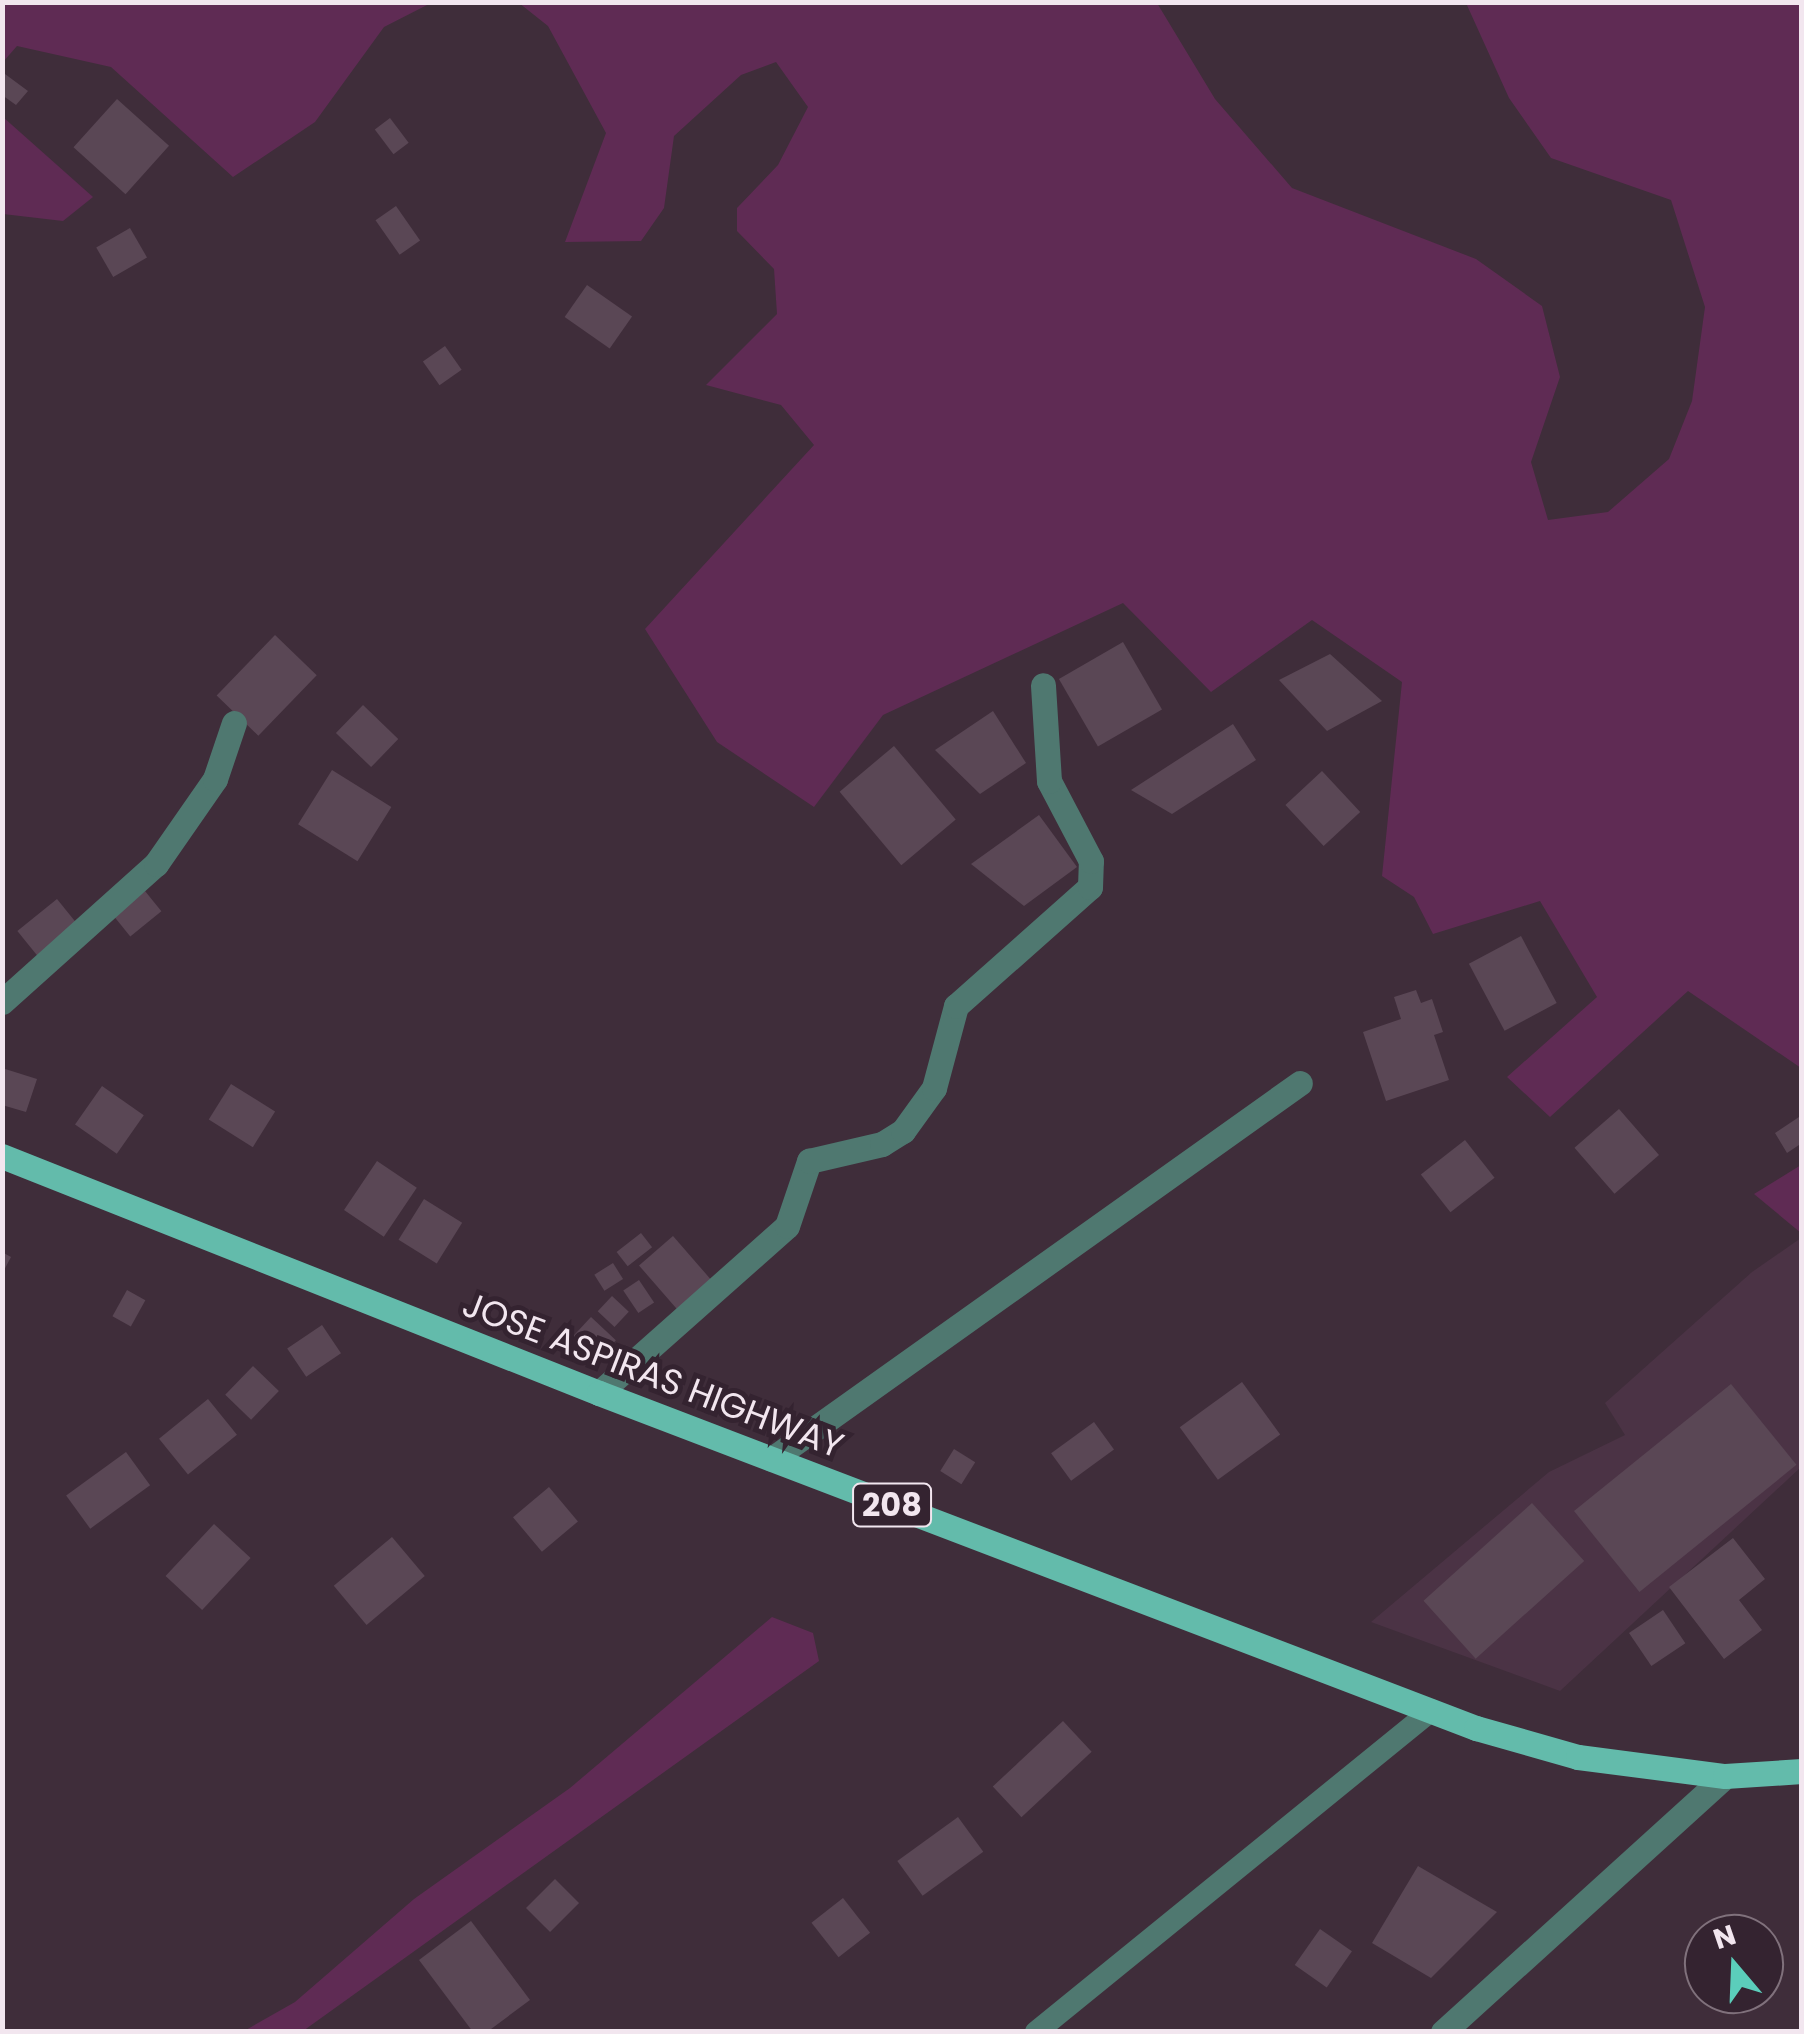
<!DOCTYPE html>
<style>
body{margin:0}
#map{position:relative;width:1804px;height:2034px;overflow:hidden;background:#3f2d3a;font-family:Poppins,sans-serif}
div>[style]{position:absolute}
.built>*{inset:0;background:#4b3345}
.green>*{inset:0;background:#5f2b54}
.building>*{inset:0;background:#5a4755;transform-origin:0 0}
.lane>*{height:22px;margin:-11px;padding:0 11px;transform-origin:11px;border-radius:11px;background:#4f7870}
.street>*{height:25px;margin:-12.5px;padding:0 12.5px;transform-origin:12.5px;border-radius:12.5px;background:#4f7870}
.primary>*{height:25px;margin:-12.5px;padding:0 12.5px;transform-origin:12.5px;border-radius:12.5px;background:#63bbab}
span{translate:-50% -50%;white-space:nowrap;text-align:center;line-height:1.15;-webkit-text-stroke:10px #342330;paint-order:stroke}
.shield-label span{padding:2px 8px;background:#342330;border:2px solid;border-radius:8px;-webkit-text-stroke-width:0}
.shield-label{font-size:32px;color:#f2e6ef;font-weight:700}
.street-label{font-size:35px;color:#f2e6ef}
.frame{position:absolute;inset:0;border:5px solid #f2e6ef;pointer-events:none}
.north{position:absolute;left:1684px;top:1914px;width:100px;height:100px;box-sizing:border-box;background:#342330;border:2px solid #80717c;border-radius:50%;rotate:341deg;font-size:28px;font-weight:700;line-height:40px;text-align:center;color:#f2e6ef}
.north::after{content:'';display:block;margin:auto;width:35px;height:45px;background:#5bcebb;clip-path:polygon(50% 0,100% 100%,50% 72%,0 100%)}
</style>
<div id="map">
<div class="built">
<i style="clip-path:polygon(1801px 1238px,1801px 1467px,1560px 1691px,1371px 1622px,1549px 1472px,1625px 1435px,1605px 1403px,1752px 1272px)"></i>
</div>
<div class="green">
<i style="clip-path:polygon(3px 2px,431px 2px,431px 3px,384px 27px,315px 122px,233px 177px,111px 67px,17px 46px,3px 62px)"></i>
<i style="clip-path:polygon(519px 3px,1157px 3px,1215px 99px,1292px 188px,1476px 259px,1542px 306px,1560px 377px,1531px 462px,1548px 520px,1608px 512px,1669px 459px,1692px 401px,1705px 307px,1671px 200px,1551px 158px,1509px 98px,1466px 3px,1801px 3px,1801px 1068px,1688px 991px,1550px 1117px,1507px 1077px,1597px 997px,1540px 901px,1433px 934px,1414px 897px,1382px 876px,1402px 682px,1312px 620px,1211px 692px,1123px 603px,883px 715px,814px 807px,717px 742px,645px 629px,814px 445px,781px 405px,706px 385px,777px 314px,774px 269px,737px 231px,737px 208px,778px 165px,808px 107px,776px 62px,741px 75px,674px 136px,664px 208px,641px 241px,565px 242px,606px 133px,548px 26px)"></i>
<i style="clip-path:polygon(3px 117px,93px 197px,63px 221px,3px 214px)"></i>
<i style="clip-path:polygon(1801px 1165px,1801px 1233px,1754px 1194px)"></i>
<i style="clip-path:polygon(772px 1617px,813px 1633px,819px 1661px,303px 2031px,244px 2031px,295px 2002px,414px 1899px,570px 1788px)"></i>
</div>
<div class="building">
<i style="clip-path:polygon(5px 74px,28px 91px,16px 105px,2px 95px)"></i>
<i style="left:117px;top:99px;width:70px;height:65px;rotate:42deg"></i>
<i style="left:390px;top:118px;width:31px;height:19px;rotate:53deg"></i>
<i style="left:396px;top:206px;width:42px;height:25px;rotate:55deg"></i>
<i style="left:130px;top:228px;width:34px;height:39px;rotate:60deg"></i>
<i style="left:587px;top:285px;width:55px;height:39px;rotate:35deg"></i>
<i style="left:445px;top:346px;width:29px;height:27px;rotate:55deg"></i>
<i style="left:275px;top:635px;width:58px;height:84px;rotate:44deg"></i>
<i style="left:1123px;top:642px;width:78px;height:74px;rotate:60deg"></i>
<i style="clip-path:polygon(1330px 654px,1382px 701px,1327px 731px,1279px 680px)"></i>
<i style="left:363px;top:705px;width:49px;height:39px;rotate:44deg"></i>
<i style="clip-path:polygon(993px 711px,1026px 763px,980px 794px,935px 750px)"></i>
<i style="clip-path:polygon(1233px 724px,1256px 760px,1172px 814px,1131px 790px)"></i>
<i style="left:894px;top:746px;width:96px;height:71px;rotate:50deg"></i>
<i style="left:332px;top:770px;width:70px;height:64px;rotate:32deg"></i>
<i style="left:1322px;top:771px;width:56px;height:50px;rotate:47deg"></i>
<i style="clip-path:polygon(1039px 815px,1077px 867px,1024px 906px,971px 864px)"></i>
<i style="left:145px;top:891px;width:26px;height:40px;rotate:51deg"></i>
<i style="left:57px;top:899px;width:36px;height:51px;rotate:51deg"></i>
<i style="left:1521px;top:936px;width:76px;height:59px;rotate:62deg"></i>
<i style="clip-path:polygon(1416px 990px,1421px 1003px,1432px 999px,1443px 1032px,1434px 1035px,1449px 1080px,1386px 1101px,1363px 1032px,1401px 1019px,1394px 997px)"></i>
<i style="clip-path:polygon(2px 1068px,37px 1079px,26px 1112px,2px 1105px)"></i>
<i style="left:231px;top:1084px;width:52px;height:42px;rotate:32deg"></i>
<i style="left:102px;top:1086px;width:51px;height:47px;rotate:35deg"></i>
<i style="left:1619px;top:1109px;width:61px;height:59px;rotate:49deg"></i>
<i style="clip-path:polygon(1802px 1115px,1802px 1143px,1787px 1153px,1775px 1133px)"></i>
<i style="left:1465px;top:1140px;width:48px;height:56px;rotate:52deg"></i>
<i style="left:377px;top:1161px;width:48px;height:59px;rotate:34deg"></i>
<i style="left:424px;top:1199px;width:45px;height:48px;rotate:32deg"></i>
<i style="left:641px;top:1233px;width:18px;height:31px;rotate:52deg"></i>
<i style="left:673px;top:1236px;width:58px;height:45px;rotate:49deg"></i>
<i style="clip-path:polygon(2px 1252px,11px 1257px,2px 1274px)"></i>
<i style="left:613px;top:1263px;width:19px;height:22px;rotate:58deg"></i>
<i style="left:639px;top:1280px;width:27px;height:19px;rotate:56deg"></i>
<i style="left:127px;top:1290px;width:21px;height:30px;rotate:29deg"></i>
<i style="left:612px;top:1296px;width:23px;height:21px;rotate:43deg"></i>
<i style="left:591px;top:1317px;width:34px;height:26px;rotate:43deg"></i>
<i style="left:322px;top:1325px;width:34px;height:42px;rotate:56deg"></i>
<i style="left:253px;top:1366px;width:36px;height:40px;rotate:44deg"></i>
<i style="left:1242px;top:1382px;width:65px;height:77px;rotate:54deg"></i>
<i style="left:1731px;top:1384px;width:104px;height:202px;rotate:51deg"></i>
<i style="left:208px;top:1399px;width:46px;height:63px;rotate:51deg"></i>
<i style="left:1094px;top:1422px;width:34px;height:53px;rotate:54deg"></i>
<i style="left:954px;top:1449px;width:25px;height:26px;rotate:32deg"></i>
<i style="left:126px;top:1452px;width:41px;height:74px;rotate:54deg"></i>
<i style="left:549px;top:1487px;width:45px;height:47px;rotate:50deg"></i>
<i style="left:1532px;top:1503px;width:78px;height:146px;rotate:48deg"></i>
<i style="left:214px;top:1524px;width:50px;height:71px;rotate:43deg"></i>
<i style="left:392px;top:1537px;width:51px;height:76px;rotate:50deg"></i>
<i style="clip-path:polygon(1733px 1538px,1765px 1579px,1739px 1600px,1762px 1630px,1724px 1659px,1669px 1587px)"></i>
<i style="left:1663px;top:1610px;width:40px;height:41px;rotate:56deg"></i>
<i style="left:1063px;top:1721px;width:42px;height:96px;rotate:47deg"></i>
<i style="left:958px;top:1817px;width:43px;height:75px;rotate:54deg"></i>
<i style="clip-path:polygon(1418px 1866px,1497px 1912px,1431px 1978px,1372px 1943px)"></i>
<i style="left:555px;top:1879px;width:34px;height:41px;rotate:45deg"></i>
<i style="left:843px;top:1898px;width:44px;height:40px;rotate:52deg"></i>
<i style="clip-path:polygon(471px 1921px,530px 2000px,487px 2032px,473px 2032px,419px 1960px)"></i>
<i style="left:1320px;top:1929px;width:39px;height:44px;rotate:35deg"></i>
</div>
<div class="lane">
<i style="left:1036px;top:2032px;width:510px;rotate:-39.12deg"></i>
</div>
<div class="street">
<i style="left:2px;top:1002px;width:207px;rotate:-41.9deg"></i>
<i style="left:156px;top:864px;width:103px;rotate:-55.2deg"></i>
<i style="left:215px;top:779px;width:59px;rotate:-71.3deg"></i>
<i style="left:599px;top:1393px;width:251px;rotate:-41.6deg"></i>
<i style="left:787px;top:1226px;width:69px;rotate:-71.3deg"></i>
<i style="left:809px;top:1161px;width:75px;rotate:-13.1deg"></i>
<i style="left:882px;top:1144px;width:25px;rotate:-32deg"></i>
<i style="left:903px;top:1131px;width:53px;rotate:-54.2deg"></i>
<i style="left:934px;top:1088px;width:85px;rotate:-75deg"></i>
<i style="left:956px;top:1006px;width:179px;rotate:-41.6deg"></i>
<i style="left:1090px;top:887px;width:26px;rotate:-88deg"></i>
<i style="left:1091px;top:861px;width:90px;rotate:-117.7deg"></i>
<i style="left:1049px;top:781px;width:96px;rotate:-93.6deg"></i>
<i style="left:772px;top:1459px;width:648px;rotate:-35.46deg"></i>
<i style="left:1443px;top:2032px;width:381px;rotate:-42.2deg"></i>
</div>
<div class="primary">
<i style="left:2px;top:1156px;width:642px;rotate:21.65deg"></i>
<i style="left:599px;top:1393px;width:939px;rotate:20.91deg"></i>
<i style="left:1476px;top:1728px;width:106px;rotate:15.9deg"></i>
<i style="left:1578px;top:1757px;width:148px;rotate:7.4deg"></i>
<i style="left:1725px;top:1776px;width:77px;rotate:-3.7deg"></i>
</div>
<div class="shield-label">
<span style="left:892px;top:1505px">208</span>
</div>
<div class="street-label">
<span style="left:653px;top:1375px;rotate:21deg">JOSE ASPIRAS HIGHWAY</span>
</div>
<div class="frame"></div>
<div class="north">N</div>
</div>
